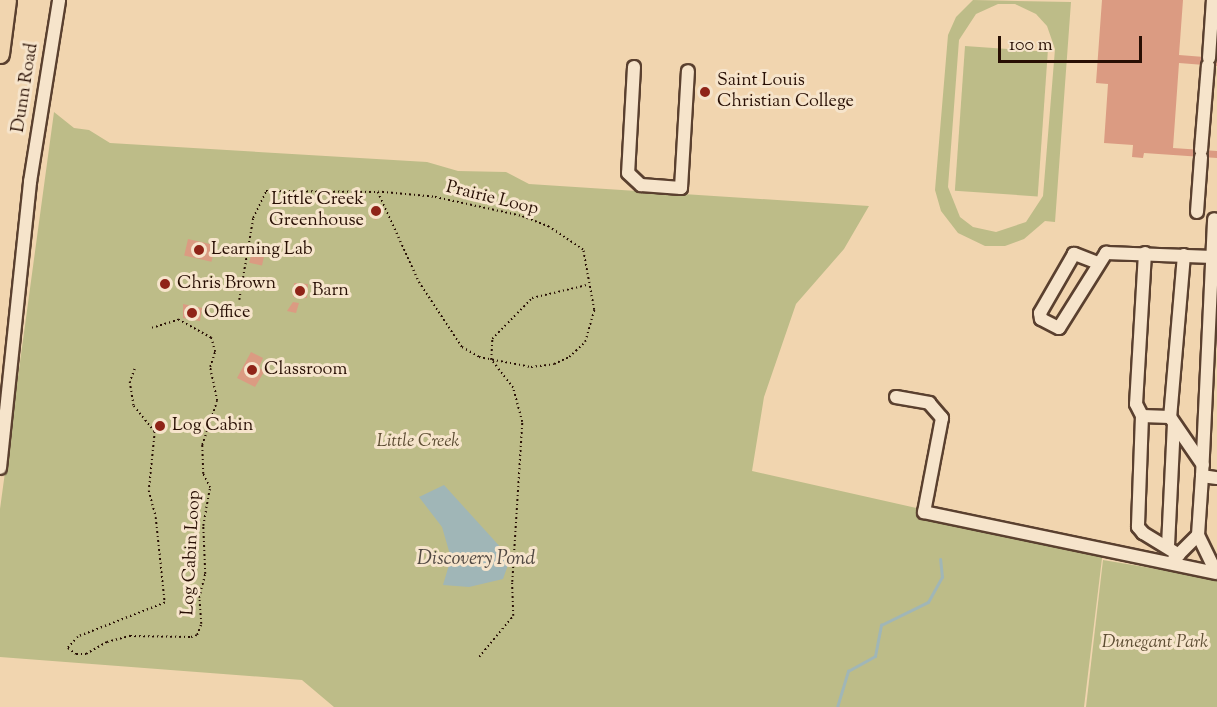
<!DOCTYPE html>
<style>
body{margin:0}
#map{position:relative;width:1217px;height:707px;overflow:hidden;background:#f1d5af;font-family:"Sorts Mill Goudy",serif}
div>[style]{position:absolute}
.green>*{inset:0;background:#bdbc88;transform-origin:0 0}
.water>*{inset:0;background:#a0b6b7}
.stream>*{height:3px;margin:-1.5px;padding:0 1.5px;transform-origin:1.5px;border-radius:1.5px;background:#a0b6b7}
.building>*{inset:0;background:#db9b82;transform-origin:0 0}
.path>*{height:1.5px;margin-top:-0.75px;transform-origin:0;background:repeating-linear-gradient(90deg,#280f04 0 1.5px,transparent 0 4.5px)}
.roads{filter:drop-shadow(2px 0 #5a402f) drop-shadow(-2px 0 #5a402f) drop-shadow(0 2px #5a402f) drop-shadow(0 -2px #5a402f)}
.minor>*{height:12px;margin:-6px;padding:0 6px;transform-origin:6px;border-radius:6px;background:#f6e4cb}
.highway>*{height:18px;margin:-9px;padding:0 9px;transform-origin:9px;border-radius:9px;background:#f1d5af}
.dots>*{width:16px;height:16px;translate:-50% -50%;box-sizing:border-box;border:3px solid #f6e4cb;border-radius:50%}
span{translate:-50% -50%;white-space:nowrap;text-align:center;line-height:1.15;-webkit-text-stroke:6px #f6e4cb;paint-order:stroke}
.poi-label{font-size:18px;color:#280f04}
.left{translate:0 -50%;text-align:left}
.right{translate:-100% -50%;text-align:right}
.street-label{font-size:18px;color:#280f04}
.park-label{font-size:18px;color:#5c4c32;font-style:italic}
.water-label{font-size:20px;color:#524943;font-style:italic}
.scale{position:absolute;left:998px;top:36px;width:144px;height:27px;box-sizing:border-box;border:3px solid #280f04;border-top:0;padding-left:8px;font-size:18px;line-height:21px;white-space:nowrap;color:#280f04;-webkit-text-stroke:4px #f6e4cb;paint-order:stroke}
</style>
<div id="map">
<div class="green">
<i style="clip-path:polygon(evenodd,973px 0,1071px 2px,1055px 222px,1045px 221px,1024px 239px,1005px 246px,985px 246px,958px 233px,941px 211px,935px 190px,948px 35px,956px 17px,973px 0,998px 4px,1015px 4px,1036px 14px,1047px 26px,1055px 49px,1043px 196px,1026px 222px,996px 232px,973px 227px,960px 217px,948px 187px,959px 40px,976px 14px,998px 4px)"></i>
<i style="left:965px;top:46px;width:83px;height:145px;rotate:4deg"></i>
<i style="clip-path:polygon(54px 112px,74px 128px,89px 130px,110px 143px,427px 162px,458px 171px,506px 172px,529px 184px,869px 206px,844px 249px,796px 304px,764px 397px,752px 471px,1103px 550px,1084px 707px,334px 707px,302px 680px,0 657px,0 509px)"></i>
<i style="clip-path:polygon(1103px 560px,1217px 579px,1217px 707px,1086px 707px)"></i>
</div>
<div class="water">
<i style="clip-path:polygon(444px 485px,503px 550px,509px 562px,503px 579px,469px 587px,443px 585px,451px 558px,442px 527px,419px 497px)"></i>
</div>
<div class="stream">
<i style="left:837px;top:707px;width:38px;rotate:-73deg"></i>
<i style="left:848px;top:671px;width:31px;rotate:-29deg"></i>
<i style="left:875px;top:656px;width:32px;rotate:-79deg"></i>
<i style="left:881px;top:625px;width:52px;rotate:-26.1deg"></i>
<i style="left:928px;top:602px;width:29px;rotate:-61deg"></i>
<i style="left:942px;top:577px;width:18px;rotate:-96deg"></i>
</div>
<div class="building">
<i style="clip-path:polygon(1102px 0,1183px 0,1179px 55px,1217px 58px,1217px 66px,1179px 63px,1173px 148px,1217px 151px,1217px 158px,1144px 153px,1143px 158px,1132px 157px,1133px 145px,1104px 143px,1108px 84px,1096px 83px)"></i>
<i style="clip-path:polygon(376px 203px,382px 206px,376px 220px,369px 216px)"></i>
<i style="left:188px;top:239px;width:28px;height:17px;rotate:13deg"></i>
<i style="left:252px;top:251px;width:13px;height:12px;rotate:13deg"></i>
<i style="left:294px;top:283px;width:14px;height:14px;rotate:4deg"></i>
<i style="clip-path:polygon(293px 302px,299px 303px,296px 313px,287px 311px)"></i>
<i style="clip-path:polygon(183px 304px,202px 308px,200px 321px,183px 318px)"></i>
<i style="clip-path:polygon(251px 352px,263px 358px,259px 367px,264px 372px,255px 387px,237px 378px)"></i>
<i style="left:164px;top:420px;width:12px;height:8px;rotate:90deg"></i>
</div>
<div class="path">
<i style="left:239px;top:300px;width:83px;rotate:-80.3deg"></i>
<i style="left:253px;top:218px;width:30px;rotate:-64deg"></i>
<i style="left:266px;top:191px;width:112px;rotate:0.5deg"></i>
<i style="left:378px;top:192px;width:99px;rotate:65.5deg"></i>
<i style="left:419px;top:282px;width:78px;rotate:56.5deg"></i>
<i style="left:462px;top:347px;width:20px;rotate:30deg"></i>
<i style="left:479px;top:357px;width:53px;rotate:10.9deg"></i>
<i style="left:531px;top:367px;width:23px;rotate:-7deg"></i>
<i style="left:554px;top:364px;width:17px;rotate:-25deg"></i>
<i style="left:569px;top:357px;width:22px;rotate:-43deg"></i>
<i style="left:585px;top:342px;width:33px;rotate:-74deg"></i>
<i style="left:594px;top:310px;width:61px;rotate:-100.4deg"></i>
<i style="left:583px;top:250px;width:41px;rotate:-145.9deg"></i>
<i style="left:549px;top:227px;width:31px;rotate:-159deg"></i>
<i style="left:520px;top:216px;width:89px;rotate:-167.7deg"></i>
<i style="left:433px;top:197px;width:55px;rotate:-174.8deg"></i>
<i style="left:135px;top:369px;width:14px;rotate:111deg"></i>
<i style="left:130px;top:382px;width:24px;rotate:81deg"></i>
<i style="left:134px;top:406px;width:33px;rotate:51deg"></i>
<i style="left:155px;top:432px;width:59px;rotate:95.8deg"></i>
<i style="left:149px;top:491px;width:28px;rotate:75deg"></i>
<i style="left:156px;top:518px;width:85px;rotate:84deg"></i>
<i style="left:165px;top:603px;width:93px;rotate:158.7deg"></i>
<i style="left:78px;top:637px;width:15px;rotate:132deg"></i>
<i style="left:68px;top:648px;width:10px;rotate:37deg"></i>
<i style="left:76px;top:654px;width:10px"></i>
<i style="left:86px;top:654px;width:24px;rotate:-30deg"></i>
<i style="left:107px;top:642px;width:24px;rotate:-15deg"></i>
<i style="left:130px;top:636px;width:61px;rotate:0.9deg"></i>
<i style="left:191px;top:637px;width:6px;rotate:-18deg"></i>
<i style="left:197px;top:635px;width:12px;rotate:-70deg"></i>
<i style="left:201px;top:624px;width:26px;rotate:-94deg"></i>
<i style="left:199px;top:598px;width:25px;rotate:-76deg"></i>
<i style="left:205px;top:574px;width:48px;rotate:-92.4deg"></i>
<i style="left:203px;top:526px;width:39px;rotate:-80deg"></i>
<i style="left:210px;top:488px;width:16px;rotate:-117deg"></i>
<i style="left:203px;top:474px;width:29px;rotate:-92deg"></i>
<i style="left:202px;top:445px;width:46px;rotate:-71.2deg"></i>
<i style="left:217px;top:401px;width:35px;rotate:-102deg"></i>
<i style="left:210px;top:367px;width:16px;rotate:-72deg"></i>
<i style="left:215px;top:352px;width:15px;rotate:-106deg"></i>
<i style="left:211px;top:338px;width:37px;rotate:-151deg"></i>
<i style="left:179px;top:320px;width:28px;rotate:163deg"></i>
<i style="left:479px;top:657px;width:53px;rotate:-50.3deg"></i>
<i style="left:513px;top:616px;width:34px;rotate:-92deg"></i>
<i style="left:512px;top:582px;width:160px;rotate:-86.4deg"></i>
<i style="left:522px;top:422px;width:35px;rotate:-105deg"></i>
<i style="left:513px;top:388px;width:36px;rotate:-128deg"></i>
<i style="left:491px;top:360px;width:21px;rotate:-87deg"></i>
<i style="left:492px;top:339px;width:57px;rotate:-45.7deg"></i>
<i style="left:532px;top:298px;width:57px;rotate:-13.3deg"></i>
</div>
<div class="roads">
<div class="minor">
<i style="left:1209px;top:58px;width:58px;rotate:-86.1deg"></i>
<i style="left:634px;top:67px;width:106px;rotate:93.2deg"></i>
<i style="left:628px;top:173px;width:18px;rotate:43deg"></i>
<i style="left:641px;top:185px;width:40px;rotate:4.3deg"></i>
<i style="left:681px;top:188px;width:117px;rotate:-86.6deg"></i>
<i style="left:1201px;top:150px;width:85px;rotate:-85.3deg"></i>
<i style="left:1197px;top:212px;width:55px;rotate:-85.8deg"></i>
<i style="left:1145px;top:253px;width:151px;rotate:93.4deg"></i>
<i style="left:1136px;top:404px;width:13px;rotate:63deg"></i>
<i style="left:1142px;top:416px;width:111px;rotate:92.1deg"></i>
<i style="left:1138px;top:527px;width:8px;rotate:50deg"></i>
<i style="left:1143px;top:533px;width:42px;rotate:31.4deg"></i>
<i style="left:1184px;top:255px;width:163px;rotate:94.9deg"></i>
<i style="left:1170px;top:417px;width:58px;rotate:55.5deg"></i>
<i style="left:1098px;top:263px;width:26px;rotate:-159deg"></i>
<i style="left:1074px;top:254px;width:68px;rotate:120deg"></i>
<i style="left:1040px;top:313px;width:6px;rotate:81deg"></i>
<i style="left:1041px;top:319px;width:20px;rotate:27deg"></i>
<i style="left:1059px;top:328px;width:89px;rotate:-57.9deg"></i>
<i style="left:1106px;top:253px;width:107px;rotate:2.1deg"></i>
<i style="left:896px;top:397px;width:34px;rotate:10deg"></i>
<i style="left:929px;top:403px;width:20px;rotate:49deg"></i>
<i style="left:942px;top:418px;width:96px;rotate:100.8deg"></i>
<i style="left:924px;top:512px;width:299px;rotate:11.8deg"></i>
<i style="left:1142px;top:416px;width:28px;rotate:2deg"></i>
<i style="left:0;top:468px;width:288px;rotate:-84deg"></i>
<i style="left:30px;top:182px;width:184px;rotate:-80.9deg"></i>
<i style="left:1202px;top:476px;width:257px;rotate:-87.3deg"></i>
<i style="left:1198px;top:535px;width:59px;rotate:-86.1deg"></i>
<i style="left:1202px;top:476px;width:15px;rotate:8deg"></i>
<i style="left:1168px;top:546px;width:121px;rotate:-87.2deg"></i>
<i style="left:1174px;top:559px;width:34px;rotate:-45deg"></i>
<i style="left:1198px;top:535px;width:41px;rotate:64.1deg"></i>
</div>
<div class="highway">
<i style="left:0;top:54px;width:54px;rotate:-82.6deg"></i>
</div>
</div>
<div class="dots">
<i style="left:705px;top:92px;background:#8f2418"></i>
<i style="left:376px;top:211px;background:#8f2418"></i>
<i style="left:199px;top:250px;background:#8f2418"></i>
<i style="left:165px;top:284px;background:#8f2418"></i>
<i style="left:300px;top:291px;background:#8f2418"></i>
<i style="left:192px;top:313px;background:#8f2418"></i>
<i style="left:252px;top:370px;background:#8f2418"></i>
<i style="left:160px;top:426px;background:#8f2418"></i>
</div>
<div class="poi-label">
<span class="left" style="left:717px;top:92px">Saint Louis<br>Christian College</span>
<span class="right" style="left:364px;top:211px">Little Creek<br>Greenhouse</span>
<span class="left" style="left:211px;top:250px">Learning Lab</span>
<span class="left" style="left:177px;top:284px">Chris Brown</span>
<span class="left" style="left:312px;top:291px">Barn</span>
<span class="left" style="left:204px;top:313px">Office</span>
<span class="left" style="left:264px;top:370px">Classroom</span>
<span class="left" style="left:172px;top:426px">Log Cabin</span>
</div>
<div class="street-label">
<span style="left:26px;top:88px;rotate:-81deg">Dunn Road</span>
<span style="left:492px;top:199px;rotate:14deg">Prairie Loop</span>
<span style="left:192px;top:553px;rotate:-87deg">Log Cabin Loop</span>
</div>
<div class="park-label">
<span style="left:418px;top:442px">Little Creek</span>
<span style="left:1155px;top:643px">Dunegant Park</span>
</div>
<div class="water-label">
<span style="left:476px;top:559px">Discovery Pond</span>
</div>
<div class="scale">100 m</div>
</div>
